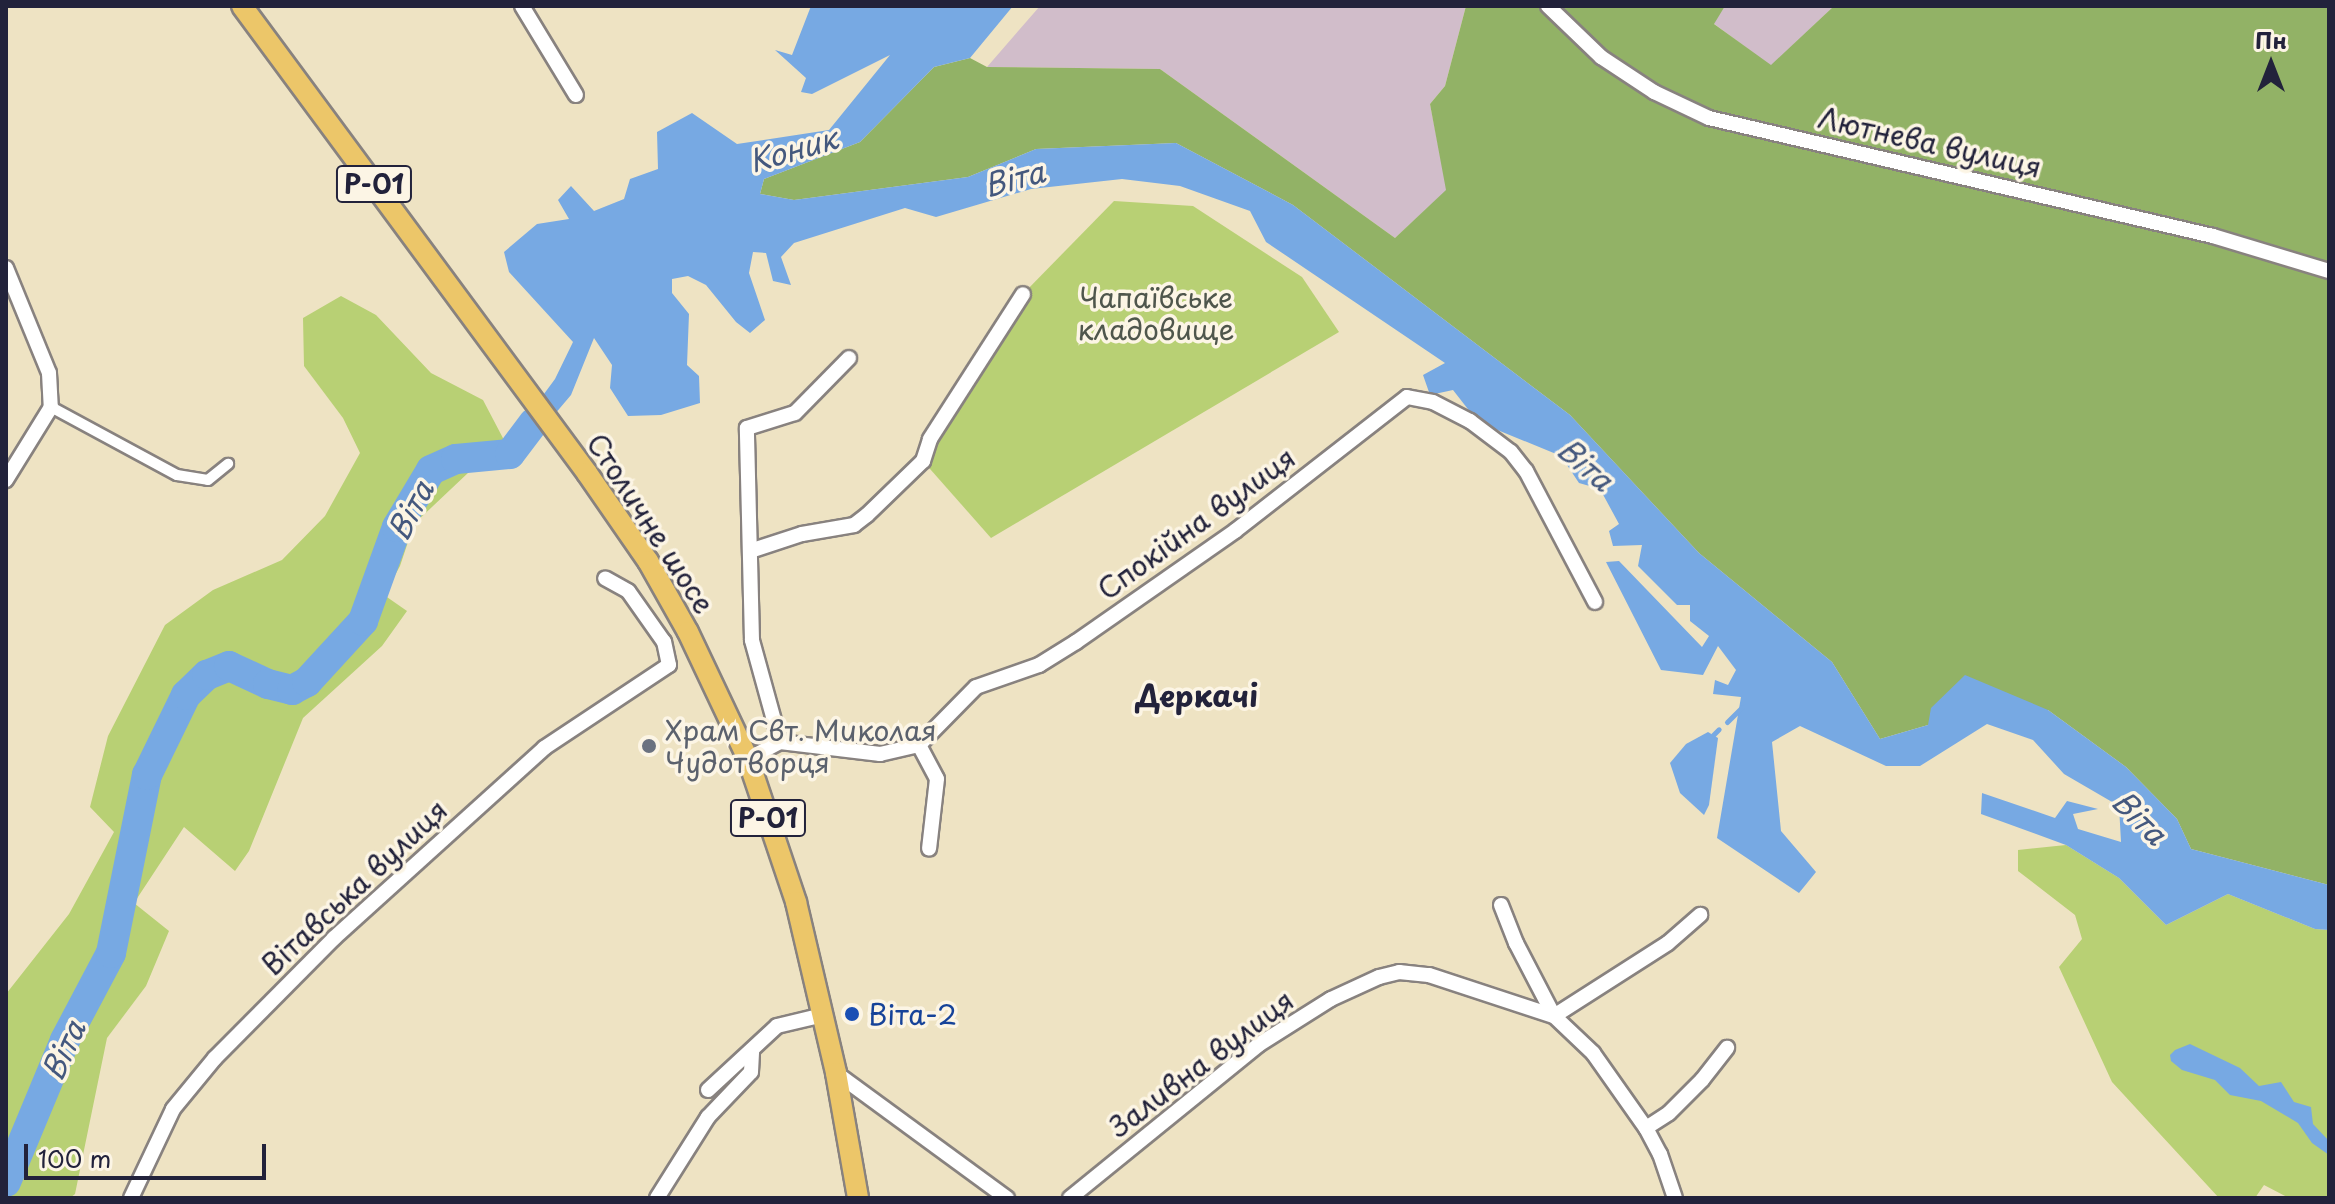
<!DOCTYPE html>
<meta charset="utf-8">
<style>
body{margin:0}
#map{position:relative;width:2335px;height:1204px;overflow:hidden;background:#eee3c3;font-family:"Playpen Sans",sans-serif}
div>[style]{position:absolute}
.industrial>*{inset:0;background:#d1bdca}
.green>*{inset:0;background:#b8d074}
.forest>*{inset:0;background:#92b266}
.water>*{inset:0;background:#77a9e3}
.stream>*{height:5px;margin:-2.5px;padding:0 2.5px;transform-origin:2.5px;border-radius:2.5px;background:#77a9e3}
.river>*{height:30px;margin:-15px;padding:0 15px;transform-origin:15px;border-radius:15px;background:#77a9e3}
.roads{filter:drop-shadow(2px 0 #88827f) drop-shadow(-2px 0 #88827f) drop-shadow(0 2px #88827f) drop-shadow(0 -2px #88827f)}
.pedestrian>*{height:10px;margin:-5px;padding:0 5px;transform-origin:5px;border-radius:5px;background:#fff}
.minor>*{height:14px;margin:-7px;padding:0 7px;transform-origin:7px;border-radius:7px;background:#fff}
.primary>*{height:20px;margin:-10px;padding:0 10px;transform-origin:10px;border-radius:10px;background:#ecc669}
.dots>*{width:22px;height:22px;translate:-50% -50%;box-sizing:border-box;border:4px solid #fcf5e5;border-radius:50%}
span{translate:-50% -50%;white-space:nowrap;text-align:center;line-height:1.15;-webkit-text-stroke:7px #fcf5e5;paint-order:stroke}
.shield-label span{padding:2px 6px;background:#fcf5e5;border:2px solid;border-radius:6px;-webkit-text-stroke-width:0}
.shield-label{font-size:26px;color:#22223b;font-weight:700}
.street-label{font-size:28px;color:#22223b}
.park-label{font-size:28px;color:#4f564c}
.worship-label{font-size:28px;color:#5b616d}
.left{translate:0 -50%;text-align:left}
.transit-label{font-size:28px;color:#164399}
.water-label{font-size:30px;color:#44587e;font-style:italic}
.neighbourhood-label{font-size:30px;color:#22223b;font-weight:700}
.frame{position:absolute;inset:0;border:8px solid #22223b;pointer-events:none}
.north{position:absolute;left:2231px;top:24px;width:80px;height:80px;-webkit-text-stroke:6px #fcf5e5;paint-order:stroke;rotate:0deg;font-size:22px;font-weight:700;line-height:32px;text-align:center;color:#22223b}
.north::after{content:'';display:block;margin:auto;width:28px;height:36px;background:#22223b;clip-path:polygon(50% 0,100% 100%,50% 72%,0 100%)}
.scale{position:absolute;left:24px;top:1144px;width:242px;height:36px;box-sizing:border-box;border:4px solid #22223b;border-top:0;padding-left:10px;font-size:24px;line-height:28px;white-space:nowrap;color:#22223b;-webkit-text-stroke:6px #fcf5e5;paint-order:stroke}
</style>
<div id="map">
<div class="industrial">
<i style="clip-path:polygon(1040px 6px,1466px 6px,1445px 86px,1430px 104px,1447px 190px,1395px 238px,1160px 69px,987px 67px)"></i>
<i style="clip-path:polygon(1725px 6px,1834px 6px,1771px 66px,1713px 23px)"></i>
</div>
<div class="green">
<i style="clip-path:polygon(1114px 201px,1193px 206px,1302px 277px,1339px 332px,991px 538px,923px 461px,1023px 294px)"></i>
<i style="clip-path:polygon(341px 296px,376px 315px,431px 373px,483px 400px,515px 461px,469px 472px,414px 524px,400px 566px,384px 595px,407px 611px,382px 646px,303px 718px,249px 851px,235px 871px,184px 827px,134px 903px,169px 931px,146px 986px,107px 1038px,75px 1194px,70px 1198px,6px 1198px,6px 994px,69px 914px,114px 832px,90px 807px,108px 736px,165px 625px,213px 590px,282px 560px,325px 516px,360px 453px,343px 418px,304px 366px,303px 318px)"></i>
<i style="clip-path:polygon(2066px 845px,2119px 878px,2166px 925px,2228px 894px,2315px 929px,2329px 930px,2329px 1198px,2289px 1198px,2264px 1185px,2255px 1198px,2219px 1198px,2112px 1082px,2059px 967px,2082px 939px,2075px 915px,2018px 871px,2018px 850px)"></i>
</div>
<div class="forest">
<i style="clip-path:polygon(1466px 6px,1725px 6px,1714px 24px,1771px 65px,1834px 6px,2329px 6px,2329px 885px,2191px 849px,2177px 819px,2126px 767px,2048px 710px,1928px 725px,1880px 739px,1832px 662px,1699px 553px,1570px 415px,1293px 205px,1176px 143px,1036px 149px,968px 177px,794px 200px,760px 194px,764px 179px,860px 142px,934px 67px,970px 58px,987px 67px,1160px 69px,1395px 238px,1446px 190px,1430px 104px,1445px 86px)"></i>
</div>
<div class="water">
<i style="clip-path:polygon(811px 6px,1013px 6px,970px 58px,934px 67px,860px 142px,764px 179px,760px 194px,794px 200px,968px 177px,1036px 149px,1176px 143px,1293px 205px,1570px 415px,1699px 553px,1832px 662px,1880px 739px,1928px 725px,1931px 708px,1965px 675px,2048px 710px,2126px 767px,2177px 819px,2191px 849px,2329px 885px,2329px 930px,2315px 929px,2228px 894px,2166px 925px,2119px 878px,2066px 845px,1981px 814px,1982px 793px,2055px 818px,2067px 801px,2098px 809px,2073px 814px,2078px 829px,2121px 842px,2119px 806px,2064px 774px,2033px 740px,1987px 724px,1920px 766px,1886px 766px,1800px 726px,1772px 742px,1781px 831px,1816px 872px,1799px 893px,1717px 838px,1741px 697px,1713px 694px,1715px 680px,1728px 685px,1736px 670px,1718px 646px,1703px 675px,1661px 670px,1606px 562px,1619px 561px,1702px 647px,1709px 636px,1690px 621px,1690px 605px,1677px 605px,1638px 566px,1642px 545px,1613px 546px,1609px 531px,1619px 524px,1600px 489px,1579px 483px,1561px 456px,1478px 422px,1453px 390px,1430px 395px,1423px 375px,1445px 363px,1266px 242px,1250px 211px,1180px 186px,1122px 179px,1031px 189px,936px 217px,905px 208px,794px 243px,781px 257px,791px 285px,773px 281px,766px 253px,753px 252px,749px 273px,765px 320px,750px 333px,736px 322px,706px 285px,688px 276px,672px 279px,672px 293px,689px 314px,687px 365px,699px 376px,700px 403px,661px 415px,628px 416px,610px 388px,612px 365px,594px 338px,571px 395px,515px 461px,507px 444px,555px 379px,573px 342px,509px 272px,504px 252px,537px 224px,569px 219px,558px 200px,571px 186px,594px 211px,624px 199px,630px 179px,658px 169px,657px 132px,692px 113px,737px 144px,829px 130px,890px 55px,812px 94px,801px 92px,806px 78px,775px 50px,792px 55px)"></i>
<i style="clip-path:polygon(1708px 732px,1718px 738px,1709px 805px,1704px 815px,1680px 793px,1670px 763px,1686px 744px)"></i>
<i style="clip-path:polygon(2190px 1044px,2240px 1068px,2259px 1086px,2281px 1082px,2294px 1102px,2311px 1107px,2313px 1124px,2329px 1141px,2329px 1155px,2312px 1143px,2298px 1123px,2261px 1101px,2230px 1095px,2215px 1080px,2182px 1070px,2171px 1061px,2170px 1055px,2175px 1050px)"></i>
</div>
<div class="stream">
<i style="left:1727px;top:722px;width:21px;rotate:-45deg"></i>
<i style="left:1713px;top:735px;width:8px;rotate:-45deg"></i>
</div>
<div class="river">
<i style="left:6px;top:1182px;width:154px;rotate:-67.4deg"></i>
<i style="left:65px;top:1040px;width:98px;rotate:-62.1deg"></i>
<i style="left:111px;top:953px;width:182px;rotate:-78.6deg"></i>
<i style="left:147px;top:775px;width:89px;rotate:-64deg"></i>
<i style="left:186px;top:695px;width:29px;rotate:-44deg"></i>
<i style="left:207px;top:675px;width:24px;rotate:-22deg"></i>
<i style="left:229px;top:666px;width:43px;rotate:24.8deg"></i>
<i style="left:268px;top:684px;width:25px;rotate:14deg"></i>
<i style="left:292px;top:690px;width:17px;rotate:-28deg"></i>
<i style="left:307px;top:682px;width:83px;rotate:-47.4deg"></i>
<i style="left:363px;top:621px;width:100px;rotate:-70.1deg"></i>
<i style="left:397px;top:527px;width:66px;rotate:-59.2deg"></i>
<i style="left:431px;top:470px;width:27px;rotate:-24deg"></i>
<i style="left:456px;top:459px;width:54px;rotate:-5.3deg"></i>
<i style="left:510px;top:454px;width:39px;rotate:-53deg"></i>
</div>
<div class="roads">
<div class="pedestrian">
<i style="left:51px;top:407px;width:143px;rotate:28.4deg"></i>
<i style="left:177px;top:475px;width:31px;rotate:9deg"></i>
<i style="left:208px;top:480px;width:26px;rotate:-39deg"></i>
</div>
<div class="minor">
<i style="left:522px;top:6px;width:104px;rotate:58.8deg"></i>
<i style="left:1548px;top:6px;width:74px;rotate:43.9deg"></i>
<i style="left:1601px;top:57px;width:64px;rotate:33.4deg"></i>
<i style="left:1654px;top:92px;width:61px;rotate:25.3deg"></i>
<i style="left:1709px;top:118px;width:518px;rotate:13.18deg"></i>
<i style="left:2213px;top:236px;width:121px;rotate:16.8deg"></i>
<i style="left:6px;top:268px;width:113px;rotate:67.7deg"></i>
<i style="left:49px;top:373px;width:34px;rotate:87deg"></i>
<i style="left:51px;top:407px;width:86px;rotate:121.7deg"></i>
<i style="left:750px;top:551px;width:55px;rotate:-18.1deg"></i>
<i style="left:802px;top:534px;width:53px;rotate:-9.8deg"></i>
<i style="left:854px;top:525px;width:16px;rotate:-38deg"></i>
<i style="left:867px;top:515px;width:78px;rotate:-44deg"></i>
<i style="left:923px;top:461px;width:23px;rotate:-72deg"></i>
<i style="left:930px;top:439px;width:172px;rotate:-57.3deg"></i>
<i style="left:780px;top:742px;width:106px;rotate:-105.4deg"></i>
<i style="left:752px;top:640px;width:212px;rotate:-91.4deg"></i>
<i style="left:747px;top:428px;width:50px;rotate:-17.4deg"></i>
<i style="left:795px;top:413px;width:77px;rotate:-45.5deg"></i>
<i style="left:919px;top:745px;width:38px;rotate:62deg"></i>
<i style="left:937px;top:779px;width:70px;rotate:96.5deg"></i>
<i style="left:748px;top:759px;width:36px;rotate:-28deg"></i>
<i style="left:780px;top:742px;width:101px;rotate:6.8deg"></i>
<i style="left:880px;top:754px;width:40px;rotate:-13deg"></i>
<i style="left:919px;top:745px;width:81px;rotate:-45.5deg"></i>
<i style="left:976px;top:687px;width:67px;rotate:-19.2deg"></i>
<i style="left:1039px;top:665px;width:44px;rotate:-31.9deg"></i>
<i style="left:1076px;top:642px;width:194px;rotate:-34.9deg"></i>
<i style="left:1235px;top:531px;width:218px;rotate:-37.9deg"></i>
<i style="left:1407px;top:397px;width:26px;rotate:11deg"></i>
<i style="left:1433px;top:402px;width:42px;rotate:27.2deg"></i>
<i style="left:1470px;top:421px;width:51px;rotate:37.1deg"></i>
<i style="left:1511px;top:452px;width:24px;rotate:52deg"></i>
<i style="left:1526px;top:471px;width:148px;rotate:62.2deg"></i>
<i style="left:1501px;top:905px;width:41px;rotate:68.5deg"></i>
<i style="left:1516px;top:943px;width:82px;rotate:62.5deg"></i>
<i style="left:1554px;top:1016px;width:54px;rotate:43.5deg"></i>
<i style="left:1593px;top:1053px;width:92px;rotate:54.8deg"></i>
<i style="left:1646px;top:1128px;width:30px;rotate:62deg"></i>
<i style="left:1660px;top:1154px;width:46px;rotate:71.2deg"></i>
<i style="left:1554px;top:1016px;width:135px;rotate:-32.6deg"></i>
<i style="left:1668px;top:943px;width:43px;rotate:-41.2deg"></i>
<i style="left:836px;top:1073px;width:212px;rotate:36.2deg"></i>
<i style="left:708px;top:1090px;width:94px;rotate:-42.8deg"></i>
<i style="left:777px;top:1026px;width:47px;rotate:-13.4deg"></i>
<i style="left:1646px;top:1128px;width:27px;rotate:-33deg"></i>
<i style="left:1669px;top:1113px;width:47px;rotate:-45deg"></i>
<i style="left:1702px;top:1080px;width:41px;rotate:-52deg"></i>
<i style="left:131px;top:1198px;width:98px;rotate:-64.7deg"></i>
<i style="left:173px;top:1109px;width:66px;rotate:-50.5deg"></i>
<i style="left:215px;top:1058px;width:169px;rotate:-45.2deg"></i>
<i style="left:334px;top:938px;width:283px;rotate:-42.1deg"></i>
<i style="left:544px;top:748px;width:150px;rotate:-33.6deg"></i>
<i style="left:669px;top:665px;width:24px;rotate:-102deg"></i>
<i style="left:664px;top:642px;width:62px;rotate:-125.2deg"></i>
<i style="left:628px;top:591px;width:26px;rotate:-151deg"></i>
<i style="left:657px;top:1198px;width:96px;rotate:-57.8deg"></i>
<i style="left:708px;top:1117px;width:62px;rotate:-46.3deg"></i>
<i style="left:751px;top:1072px;width:22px;rotate:-87deg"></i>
<i style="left:1070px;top:1198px;width:242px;rotate:-39.1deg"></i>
<i style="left:1258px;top:1045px;width:86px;rotate:-32.2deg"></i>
<i style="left:1331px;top:999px;width:53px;rotate:-24.6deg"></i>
<i style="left:1379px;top:977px;width:21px;rotate:-14deg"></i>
<i style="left:1399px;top:972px;width:30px;rotate:6deg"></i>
<i style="left:1429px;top:975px;width:132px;rotate:18.2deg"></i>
</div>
<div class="primary">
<i style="left:242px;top:6px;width:581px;rotate:53.54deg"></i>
<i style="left:587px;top:473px;width:107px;rotate:55.3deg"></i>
<i style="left:648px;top:561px;width:81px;rotate:60.6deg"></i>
<i style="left:688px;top:632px;width:140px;rotate:64.7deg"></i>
<i style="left:748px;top:759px;width:151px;rotate:71.4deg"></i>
<i style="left:796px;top:902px;width:176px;rotate:76.8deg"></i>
<i style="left:836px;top:1073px;width:127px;rotate:80deg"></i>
</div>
</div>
<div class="dots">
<i style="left:649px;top:746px;background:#6b7280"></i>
<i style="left:852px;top:1014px;background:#1a4fb4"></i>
</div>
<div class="shield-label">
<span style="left:374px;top:184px">Р-01</span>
<span style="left:768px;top:818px">Р-01</span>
</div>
<div class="street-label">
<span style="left:1930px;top:142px;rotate:13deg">Лютнева вулиця</span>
<span style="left:651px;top:523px;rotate:57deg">Столичне шосе</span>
<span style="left:1196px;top:523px;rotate:-36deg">Спокійна вулиця</span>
<span style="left:354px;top:887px;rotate:-43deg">Вітавська вулиця</span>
<span style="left:1201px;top:1063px;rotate:-37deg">Заливна вулиця</span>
</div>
<div class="park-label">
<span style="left:1156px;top:313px">Чапаївське<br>кладовище</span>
</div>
<div class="worship-label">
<span class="left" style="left:665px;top:746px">Храм Свт. Миколая<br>Чудотворця</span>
</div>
<div class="transit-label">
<span class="left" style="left:868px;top:1014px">Віта-2</span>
</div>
<div class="water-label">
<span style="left:793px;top:149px;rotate:-16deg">Коник</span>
<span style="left:1014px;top:178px;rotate:-15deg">Віта</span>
<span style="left:1586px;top:464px;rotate:41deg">Віта</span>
<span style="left:410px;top:510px;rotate:-62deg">Віта</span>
<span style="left:2140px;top:817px;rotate:45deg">Віта</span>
<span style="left:63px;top:1050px;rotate:-65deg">Віта</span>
</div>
<div class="neighbourhood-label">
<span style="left:1197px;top:695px">Деркачі</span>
</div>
<div class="frame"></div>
<div class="north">Пн</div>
<div class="scale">100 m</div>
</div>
